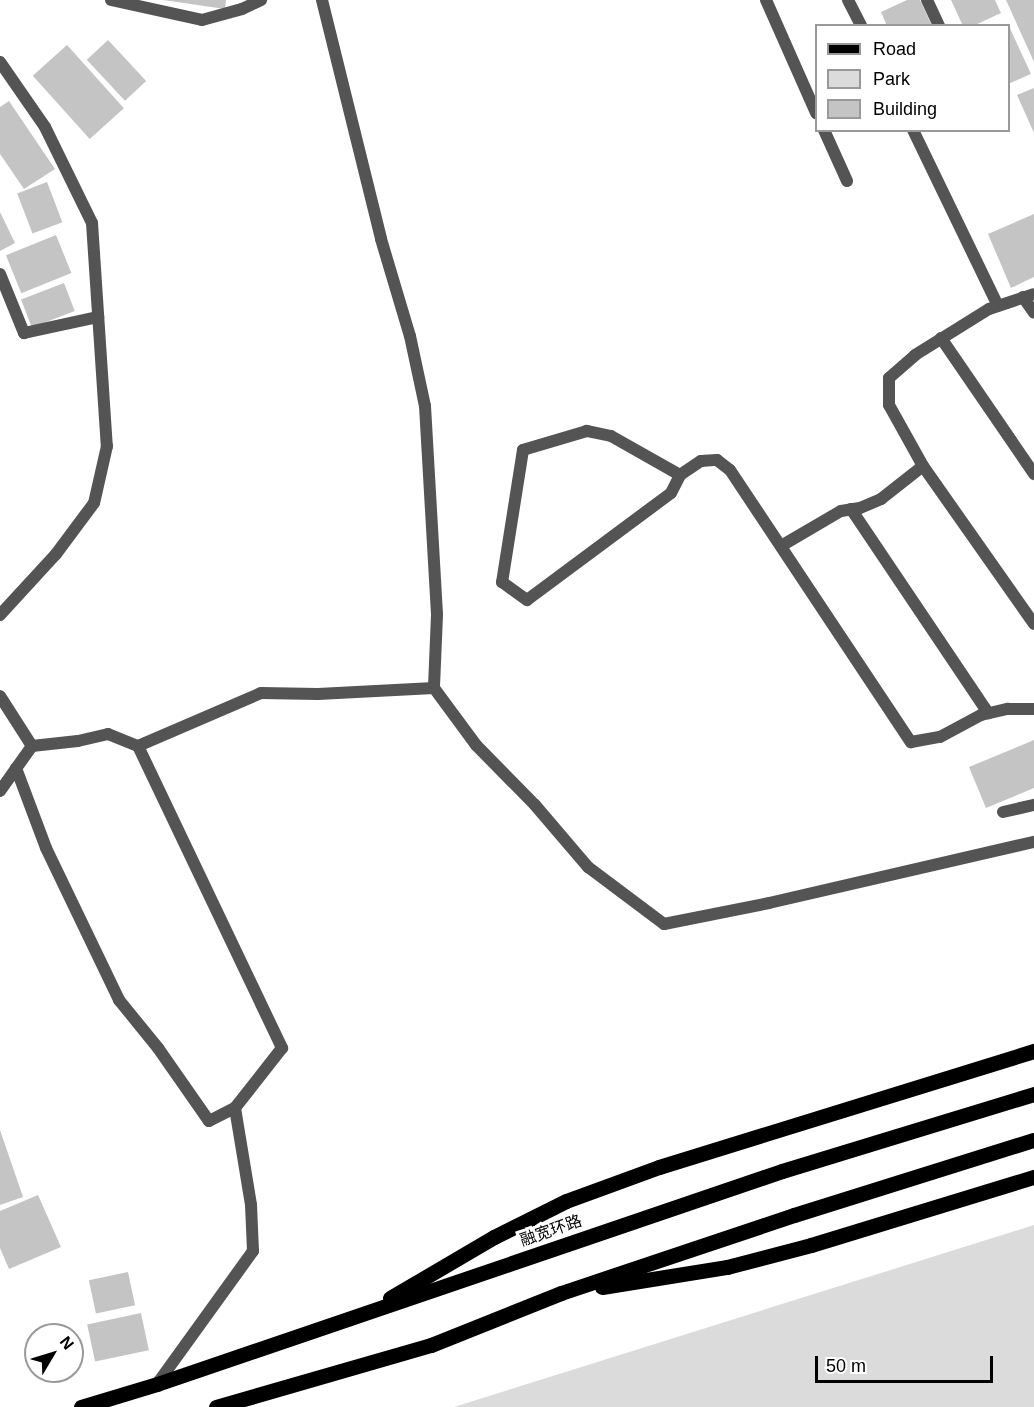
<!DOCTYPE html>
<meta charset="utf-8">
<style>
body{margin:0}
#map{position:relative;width:1034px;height:1407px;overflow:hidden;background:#fff;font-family:Helvetica,"Noto Sans SC",sans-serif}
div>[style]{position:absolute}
.green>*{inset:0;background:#dbdbdb}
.building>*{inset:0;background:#c4c4c4;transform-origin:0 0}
.street>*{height:12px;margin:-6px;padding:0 6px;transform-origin:6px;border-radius:6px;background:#545454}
.primary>*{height:15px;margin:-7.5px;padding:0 7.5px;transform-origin:7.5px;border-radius:7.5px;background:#000}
span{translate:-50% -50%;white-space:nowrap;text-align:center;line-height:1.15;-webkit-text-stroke:6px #fff;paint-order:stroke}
.street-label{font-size:16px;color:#000}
.legend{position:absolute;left:815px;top:24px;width:195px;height:108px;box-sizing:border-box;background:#fff;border:2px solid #999;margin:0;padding:8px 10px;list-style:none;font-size:18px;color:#000}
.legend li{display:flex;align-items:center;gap:12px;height:30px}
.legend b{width:30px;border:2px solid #999}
.north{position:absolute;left:24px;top:1323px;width:60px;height:60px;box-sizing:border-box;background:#fff;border:2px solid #999;border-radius:50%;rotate:52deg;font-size:16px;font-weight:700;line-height:24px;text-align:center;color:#000}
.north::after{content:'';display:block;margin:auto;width:21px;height:27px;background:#000;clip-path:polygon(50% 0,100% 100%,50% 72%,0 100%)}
.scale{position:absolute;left:815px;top:1356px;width:178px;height:27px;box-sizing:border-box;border:3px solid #000;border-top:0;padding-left:8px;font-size:18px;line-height:21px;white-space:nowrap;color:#000;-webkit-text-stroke:4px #fff;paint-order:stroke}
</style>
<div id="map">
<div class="green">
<i style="clip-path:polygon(1034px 1225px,1034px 1407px,454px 1407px)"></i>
</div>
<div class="building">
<i style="clip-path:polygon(163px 0,226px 0,225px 9px)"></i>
<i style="clip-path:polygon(907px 0,920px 0,932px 26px,887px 26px,881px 12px)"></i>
<i style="clip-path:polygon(951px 0,995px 0,1001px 13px,973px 26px,963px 26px)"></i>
<i style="clip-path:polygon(1006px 0,1034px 0,1034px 62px)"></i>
<i style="clip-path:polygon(1008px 24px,1031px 74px,1008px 84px)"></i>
<i style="left:108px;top:40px;width:56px;height:29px;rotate:47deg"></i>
<i style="left:67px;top:45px;width:85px;height:46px;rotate:48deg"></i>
<i style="clip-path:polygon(1034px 88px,1034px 133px,1017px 95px)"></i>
<i style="clip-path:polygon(9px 101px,55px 169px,24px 189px,0 154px,0 107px)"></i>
<i style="left:47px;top:182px;width:43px;height:32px;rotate:69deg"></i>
<i style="clip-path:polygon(0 212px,15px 243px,0 251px)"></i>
<i style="clip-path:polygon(1034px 214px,1034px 277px,1011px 288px,988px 234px)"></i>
<i style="left:56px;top:235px;width:41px;height:54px;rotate:68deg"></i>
<i style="left:64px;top:283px;width:30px;height:46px;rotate:69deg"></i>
<i style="clip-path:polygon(1034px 740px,1034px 788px,986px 808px,969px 767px)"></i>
<i style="clip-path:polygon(0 1130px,23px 1197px,0 1205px)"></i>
<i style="clip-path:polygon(38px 1195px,61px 1247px,9px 1269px,0 1248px,0 1211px)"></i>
<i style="left:128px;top:1272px;width:34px;height:40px;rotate:78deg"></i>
<i style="left:141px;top:1313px;width:38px;height:55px;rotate:78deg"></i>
</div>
<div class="street">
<i style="left:111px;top:0;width:93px;rotate:12.4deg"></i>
<i style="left:202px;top:20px;width:41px;rotate:-15.4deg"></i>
<i style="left:242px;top:9px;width:21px;rotate:-25deg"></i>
<i style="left:322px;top:0;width:246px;rotate:76.1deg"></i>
<i style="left:381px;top:239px;width:101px;rotate:73.4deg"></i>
<i style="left:410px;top:336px;width:72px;rotate:77.9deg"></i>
<i style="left:425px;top:406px;width:209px;rotate:86.7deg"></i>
<i style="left:437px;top:615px;width:73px;rotate:92.4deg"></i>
<i style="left:766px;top:0;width:124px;rotate:66.1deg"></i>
<i style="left:848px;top:0;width:29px;rotate:63deg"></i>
<i style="left:927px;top:0;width:29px;rotate:65deg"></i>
<i style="left:0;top:62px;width:79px;rotate:55.3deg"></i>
<i style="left:45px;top:127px;width:107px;rotate:63.9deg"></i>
<i style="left:92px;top:223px;width:224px;rotate:86.2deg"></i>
<i style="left:107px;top:446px;width:58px;rotate:102.8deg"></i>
<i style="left:94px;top:503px;width:64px;rotate:126.7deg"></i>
<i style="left:56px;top:554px;width:83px;rotate:132.6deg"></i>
<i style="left:824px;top:130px;width:56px;rotate:65.7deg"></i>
<i style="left:913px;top:130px;width:195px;rotate:64.2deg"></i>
<i style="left:0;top:274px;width:64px;rotate:67.9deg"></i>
<i style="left:24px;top:333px;width:76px;rotate:-12.2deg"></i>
<i style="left:1023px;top:297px;width:19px;rotate:55deg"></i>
<i style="left:941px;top:338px;width:165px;rotate:55.6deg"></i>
<i style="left:923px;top:466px;width:193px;rotate:54.9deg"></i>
<i style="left:680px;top:475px;width:79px;rotate:-150.5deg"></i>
<i style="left:611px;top:436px;width:25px;rotate:-168deg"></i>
<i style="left:587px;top:431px;width:67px;rotate:163.5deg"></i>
<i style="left:523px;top:450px;width:134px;rotate:99deg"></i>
<i style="left:502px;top:582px;width:31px;rotate:36deg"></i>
<i style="left:527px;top:600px;width:179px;rotate:-36.6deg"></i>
<i style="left:671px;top:493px;width:20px;rotate:-63deg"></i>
<i style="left:680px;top:475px;width:25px;rotate:-34deg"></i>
<i style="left:701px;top:461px;width:16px;rotate:-4deg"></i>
<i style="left:717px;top:460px;width:16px;rotate:38deg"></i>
<i style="left:730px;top:470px;width:327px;rotate:56.4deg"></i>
<i style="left:911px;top:742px;width:29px;rotate:-10deg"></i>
<i style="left:940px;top:737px;width:47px;rotate:-28.2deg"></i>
<i style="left:981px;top:715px;width:28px;rotate:-13deg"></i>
<i style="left:1008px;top:709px;width:26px"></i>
<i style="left:851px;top:509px;width:246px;rotate:56.1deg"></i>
<i style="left:781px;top:546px;width:69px;rotate:-30.3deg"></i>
<i style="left:841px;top:511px;width:19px;rotate:-9deg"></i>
<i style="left:860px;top:508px;width:23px;rotate:-23deg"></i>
<i style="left:881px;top:499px;width:53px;rotate:-38.2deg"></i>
<i style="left:923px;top:466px;width:70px;rotate:-119.1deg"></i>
<i style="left:889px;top:405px;width:27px;rotate:-90deg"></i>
<i style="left:889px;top:378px;width:35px;rotate:-41deg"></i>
<i style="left:915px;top:355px;width:87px;rotate:-31.9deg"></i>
<i style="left:989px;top:309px;width:47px;rotate:-18.4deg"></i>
<i style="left:0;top:696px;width:59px;rotate:57.4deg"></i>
<i style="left:32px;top:746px;width:46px;rotate:-6.2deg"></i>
<i style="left:78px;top:741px;width:31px;rotate:-13deg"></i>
<i style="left:108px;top:734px;width:32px;rotate:22deg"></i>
<i style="left:138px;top:746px;width:134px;rotate:-23.3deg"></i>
<i style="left:261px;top:693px;width:57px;rotate:1deg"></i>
<i style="left:318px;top:694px;width:116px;rotate:-3deg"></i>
<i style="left:434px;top:688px;width:71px;rotate:53.6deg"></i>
<i style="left:476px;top:745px;width:84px;rotate:45.5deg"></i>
<i style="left:535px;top:805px;width:82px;rotate:49.5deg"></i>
<i style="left:588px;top:867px;width:95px;rotate:36.9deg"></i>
<i style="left:664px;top:924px;width:107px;rotate:-11.3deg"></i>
<i style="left:769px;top:903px;width:272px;rotate:-13deg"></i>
<i style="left:138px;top:746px;width:335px;rotate:64.5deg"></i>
<i style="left:282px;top:1048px;width:76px;rotate:128.1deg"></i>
<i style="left:235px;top:1108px;width:98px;rotate:80.6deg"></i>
<i style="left:251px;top:1205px;width:46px;rotate:87.5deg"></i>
<i style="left:253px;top:1251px;width:164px;rotate:125.8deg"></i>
<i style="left:16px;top:768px;width:85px;rotate:69.4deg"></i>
<i style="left:46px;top:848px;width:169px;rotate:64.3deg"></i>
<i style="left:119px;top:1000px;width:62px;rotate:50.9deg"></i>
<i style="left:158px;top:1048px;width:89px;rotate:55.1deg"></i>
<i style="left:209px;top:1121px;width:29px;rotate:-27deg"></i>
<i style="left:0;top:791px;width:55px;rotate:-54.6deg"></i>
<i style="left:1003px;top:812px;width:32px;rotate:-13deg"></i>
</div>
<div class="primary">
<i style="left:602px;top:1287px;width:127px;rotate:-9.1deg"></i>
<i style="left:727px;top:1267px;width:87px;rotate:-14.7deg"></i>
<i style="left:811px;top:1245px;width:233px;rotate:-17deg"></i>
<i style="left:390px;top:1298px;width:121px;rotate:-30.4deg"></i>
<i style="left:494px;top:1237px;width:80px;rotate:-26.6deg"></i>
<i style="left:566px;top:1201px;width:99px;rotate:-20.1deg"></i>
<i style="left:659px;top:1167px;width:393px;rotate:-17.2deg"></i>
<i style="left:81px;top:1407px;width:79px;rotate:-16.8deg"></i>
<i style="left:157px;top:1384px;width:660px;rotate:-18.82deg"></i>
<i style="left:782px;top:1171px;width:264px;rotate:-17deg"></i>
<i style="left:216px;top:1407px;width:224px;rotate:-16.1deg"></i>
<i style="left:431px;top:1345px;width:140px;rotate:-21.8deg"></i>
<i style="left:561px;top:1293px;width:246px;rotate:-18.5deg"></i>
<i style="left:794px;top:1215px;width:251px;rotate:-17.4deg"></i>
</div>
<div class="street-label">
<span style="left:551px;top:1231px;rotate:-19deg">融宽环路</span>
</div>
<ul class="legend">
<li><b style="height:8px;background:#000"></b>Road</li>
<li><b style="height:16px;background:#dbdbdb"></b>Park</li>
<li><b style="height:16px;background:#c4c4c4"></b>Building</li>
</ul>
<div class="north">N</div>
<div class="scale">50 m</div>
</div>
